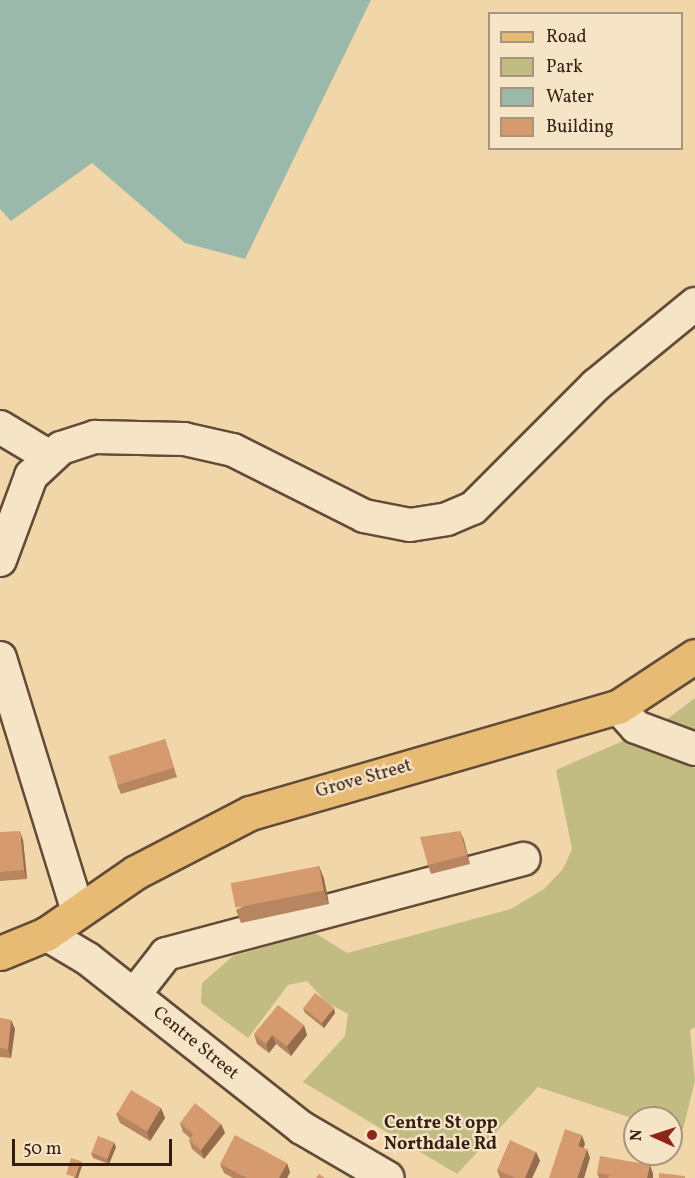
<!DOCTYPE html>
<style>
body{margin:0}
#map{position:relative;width:695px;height:1178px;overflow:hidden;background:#f1d6a9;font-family:Vollkorn,serif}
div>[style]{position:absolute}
.green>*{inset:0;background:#c2bc82}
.water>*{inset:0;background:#9bb9ab}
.roads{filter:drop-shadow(2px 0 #634b37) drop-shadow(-2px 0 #634b37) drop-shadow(0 2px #634b37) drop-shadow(0 -2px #634b37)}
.minor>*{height:32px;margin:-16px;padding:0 16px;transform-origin:16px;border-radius:16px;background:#f6e4c7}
.major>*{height:33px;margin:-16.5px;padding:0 16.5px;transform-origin:16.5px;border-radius:16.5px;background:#e8bb74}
.wall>*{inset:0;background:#b7855f}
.shaded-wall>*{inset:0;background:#956c4e}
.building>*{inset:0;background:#d59b6f;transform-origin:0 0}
.dots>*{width:16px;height:16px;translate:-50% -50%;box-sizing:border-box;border:3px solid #f6e4c7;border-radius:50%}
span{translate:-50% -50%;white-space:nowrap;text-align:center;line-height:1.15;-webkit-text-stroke:4.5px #f6e4c7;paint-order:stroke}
.street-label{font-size:18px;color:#341d11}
.poi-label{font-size:18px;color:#341d11;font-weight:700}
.left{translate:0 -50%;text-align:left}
.legend{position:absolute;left:488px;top:12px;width:195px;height:138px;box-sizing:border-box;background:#f6e4c7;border:2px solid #a8947e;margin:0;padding:8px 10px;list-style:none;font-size:18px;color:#341d11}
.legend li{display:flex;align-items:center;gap:12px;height:30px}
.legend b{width:30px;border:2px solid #a8947e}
.north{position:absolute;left:623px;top:1106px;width:60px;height:60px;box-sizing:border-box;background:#f6e4c7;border:2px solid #a8947e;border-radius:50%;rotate:273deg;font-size:16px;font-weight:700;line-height:24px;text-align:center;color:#341d11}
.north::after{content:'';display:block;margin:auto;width:21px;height:27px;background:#8f2418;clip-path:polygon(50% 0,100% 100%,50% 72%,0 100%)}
.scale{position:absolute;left:12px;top:1139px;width:160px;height:27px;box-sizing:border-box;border:3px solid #341d11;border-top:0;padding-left:8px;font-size:18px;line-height:21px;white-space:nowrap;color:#341d11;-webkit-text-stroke:4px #f6e4c7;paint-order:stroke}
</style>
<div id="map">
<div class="green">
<i style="clip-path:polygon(695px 698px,695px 733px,662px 722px,666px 720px)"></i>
<i style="clip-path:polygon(632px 737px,695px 768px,695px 1027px,690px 1030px,695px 1081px,683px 1129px,671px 1127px,671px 1118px,635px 1119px,538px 1087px,457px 1174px,303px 1082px,345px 1036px,348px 1014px,326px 1002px,307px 981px,288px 985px,248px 1038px,201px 1003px,202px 983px,233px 956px,315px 933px,347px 953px,511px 909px,544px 889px,563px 869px,572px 849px,556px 770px)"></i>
</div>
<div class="water">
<i style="clip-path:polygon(0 0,371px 0,245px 259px,185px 243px,92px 163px,11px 221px,0 209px)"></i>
</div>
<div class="roads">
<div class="minor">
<i style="left:0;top:427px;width:58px;rotate:31deg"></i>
<i style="left:0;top:560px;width:90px;rotate:-69.7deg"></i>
<i style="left:31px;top:476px;width:41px;rotate:-43deg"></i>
<i style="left:61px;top:448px;width:36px;rotate:-18deg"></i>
<i style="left:95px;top:437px;width:89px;rotate:1.3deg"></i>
<i style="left:184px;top:439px;width:50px;rotate:12.7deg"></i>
<i style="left:233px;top:450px;width:147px;rotate:26.7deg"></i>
<i style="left:364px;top:516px;width:47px;rotate:11.1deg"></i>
<i style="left:410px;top:525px;width:37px;rotate:-9deg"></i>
<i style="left:447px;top:519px;width:28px;rotate:-23deg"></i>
<i style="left:473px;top:508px;width:174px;rotate:-45deg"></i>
<i style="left:596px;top:385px;width:128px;rotate:-39.3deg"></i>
<i style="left:0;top:658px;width:263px;rotate:72.9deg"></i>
<i style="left:618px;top:707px;width:27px;rotate:48deg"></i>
<i style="left:636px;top:727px;width:63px;rotate:20.4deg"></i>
<i style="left:46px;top:934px;width:49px;rotate:30.8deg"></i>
<i style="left:88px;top:959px;width:273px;rotate:38.3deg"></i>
<i style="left:302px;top:1128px;width:99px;rotate:30.2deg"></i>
<i style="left:134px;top:995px;width:52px;rotate:-52deg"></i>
<i style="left:166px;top:954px;width:370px;rotate:-14.9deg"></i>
</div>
<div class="major">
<i style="left:0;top:953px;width:50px;rotate:-22.4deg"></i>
<i style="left:46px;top:934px;width:109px;rotate:-34.6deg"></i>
<i style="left:136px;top:872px;width:128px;rotate:-27.4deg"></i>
<i style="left:250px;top:813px;width:383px;rotate:-16.1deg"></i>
<i style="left:618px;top:707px;width:92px;rotate:-33.5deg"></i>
</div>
</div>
<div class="wall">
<i style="clip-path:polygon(165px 739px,177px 777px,121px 794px,117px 785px)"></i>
<i style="clip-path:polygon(460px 831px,470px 864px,431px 874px,428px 865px)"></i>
<i style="clip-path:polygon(0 832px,23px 840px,27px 879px,0 881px)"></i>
<i style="clip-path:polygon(319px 866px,324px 879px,329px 904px,241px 923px,236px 910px)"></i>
<i style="clip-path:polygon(303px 1008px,335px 1013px,324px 1028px,305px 1013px)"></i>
<i style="clip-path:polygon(0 1018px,11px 1020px,15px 1029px,11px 1058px,0 1057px)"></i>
<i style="clip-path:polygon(254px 1034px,307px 1035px,291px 1056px,276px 1044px,269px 1053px,257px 1044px)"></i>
<i style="clip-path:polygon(161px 1108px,165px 1118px,150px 1141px,120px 1123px,116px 1113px)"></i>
<i style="clip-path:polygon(180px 1123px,221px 1124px,225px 1133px,204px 1159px,192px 1149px,189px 1140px,190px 1138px,183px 1132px)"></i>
<i style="clip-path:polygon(116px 1147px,109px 1164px,93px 1158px,91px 1153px)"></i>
<i style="clip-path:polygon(536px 1152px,540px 1161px,532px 1178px,500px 1178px,497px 1170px)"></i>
<i style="clip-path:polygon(220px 1164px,290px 1172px,287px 1178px,233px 1178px,224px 1173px)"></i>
<i style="clip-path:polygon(650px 1165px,653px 1174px,653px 1178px,599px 1178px,597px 1173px)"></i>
</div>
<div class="shaded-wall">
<i style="clip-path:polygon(20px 831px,23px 840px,27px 879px,24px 870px)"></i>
<i style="clip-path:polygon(460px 831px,464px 840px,470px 864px,467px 855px)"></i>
<i style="clip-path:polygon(319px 866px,324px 879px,329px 904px,324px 891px)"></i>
<i style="clip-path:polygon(334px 1008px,335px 1013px,324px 1028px,322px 1023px)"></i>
<i style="clip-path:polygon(11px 1020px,15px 1029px,11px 1058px,8px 1049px)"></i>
<i style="clip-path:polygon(304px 1025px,307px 1035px,291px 1056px,287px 1046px)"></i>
<i style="clip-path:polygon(272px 1035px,276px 1044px,269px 1053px,266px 1044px)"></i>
<i style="clip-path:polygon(161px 1108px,165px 1118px,150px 1141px,147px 1132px)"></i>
<i style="clip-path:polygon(221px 1124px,225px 1133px,204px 1159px,201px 1150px)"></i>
<i style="clip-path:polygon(582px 1135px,585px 1144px,581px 1156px,578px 1146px)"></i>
<i style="clip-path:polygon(114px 1142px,116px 1147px,109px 1164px,107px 1159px)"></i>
<i style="clip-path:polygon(587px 1149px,590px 1158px,584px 1178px,577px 1178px)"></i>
<i style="clip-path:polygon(536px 1152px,540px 1161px,532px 1178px,525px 1178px)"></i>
<i style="clip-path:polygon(81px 1161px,82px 1166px,78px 1178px,74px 1178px)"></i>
<i style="clip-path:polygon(287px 1163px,290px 1172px,287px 1178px,279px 1178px)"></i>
<i style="clip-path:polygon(650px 1165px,653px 1174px,653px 1178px,647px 1178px)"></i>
</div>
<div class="building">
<i style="left:165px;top:739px;width:30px;height:59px;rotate:73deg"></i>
<i style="clip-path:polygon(20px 831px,24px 870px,0 872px,0 832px)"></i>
<i style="clip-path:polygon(460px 831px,467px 855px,428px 865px,420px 837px)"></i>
<i style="left:319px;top:866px;width:25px;height:90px;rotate:79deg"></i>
<i style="left:315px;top:993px;width:24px;height:19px;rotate:38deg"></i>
<i style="clip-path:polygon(278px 1005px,304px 1025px,287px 1046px,272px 1035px,266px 1044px,254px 1034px)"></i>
<i style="clip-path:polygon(0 1018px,11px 1020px,8px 1049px,0 1048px)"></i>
<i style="left:131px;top:1090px;width:35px;height:27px;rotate:31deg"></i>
<i style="clip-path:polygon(195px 1103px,221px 1124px,201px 1150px,189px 1140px,193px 1134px,180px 1123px)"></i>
<i style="clip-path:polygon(565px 1129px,582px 1135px,578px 1146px,587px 1149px,577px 1178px,549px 1178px)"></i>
<i style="clip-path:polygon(235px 1135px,287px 1163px,279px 1178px,247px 1178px,220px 1164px)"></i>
<i style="left:98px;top:1136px;width:17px;height:18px;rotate:21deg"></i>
<i style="clip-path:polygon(510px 1140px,536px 1152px,525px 1178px,516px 1178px,497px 1170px)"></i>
<i style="clip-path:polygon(600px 1156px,650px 1165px,647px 1178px,608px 1178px,609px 1175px,597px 1173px)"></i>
<i style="left:71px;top:1158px;width:10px;height:17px;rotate:17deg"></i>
<i style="clip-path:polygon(659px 1173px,685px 1176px,685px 1178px,659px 1178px)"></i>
<i style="clip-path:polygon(319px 1174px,325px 1178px,316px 1178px)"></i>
</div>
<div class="dots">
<i style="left:372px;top:1135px;background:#8f2418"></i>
</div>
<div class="street-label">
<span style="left:364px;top:780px;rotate:-16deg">Grove Street</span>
<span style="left:195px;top:1044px;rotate:39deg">Centre Street</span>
</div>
<div class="poi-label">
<span class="left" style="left:384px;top:1135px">Centre St opp<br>Northdale Rd</span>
</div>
<ul class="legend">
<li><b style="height:8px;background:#e8bb74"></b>Road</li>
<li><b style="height:16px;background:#c2bc82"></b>Park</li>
<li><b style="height:16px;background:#9bb9ab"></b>Water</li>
<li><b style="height:16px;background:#d59b6f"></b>Building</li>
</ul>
<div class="north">N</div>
<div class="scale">50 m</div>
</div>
